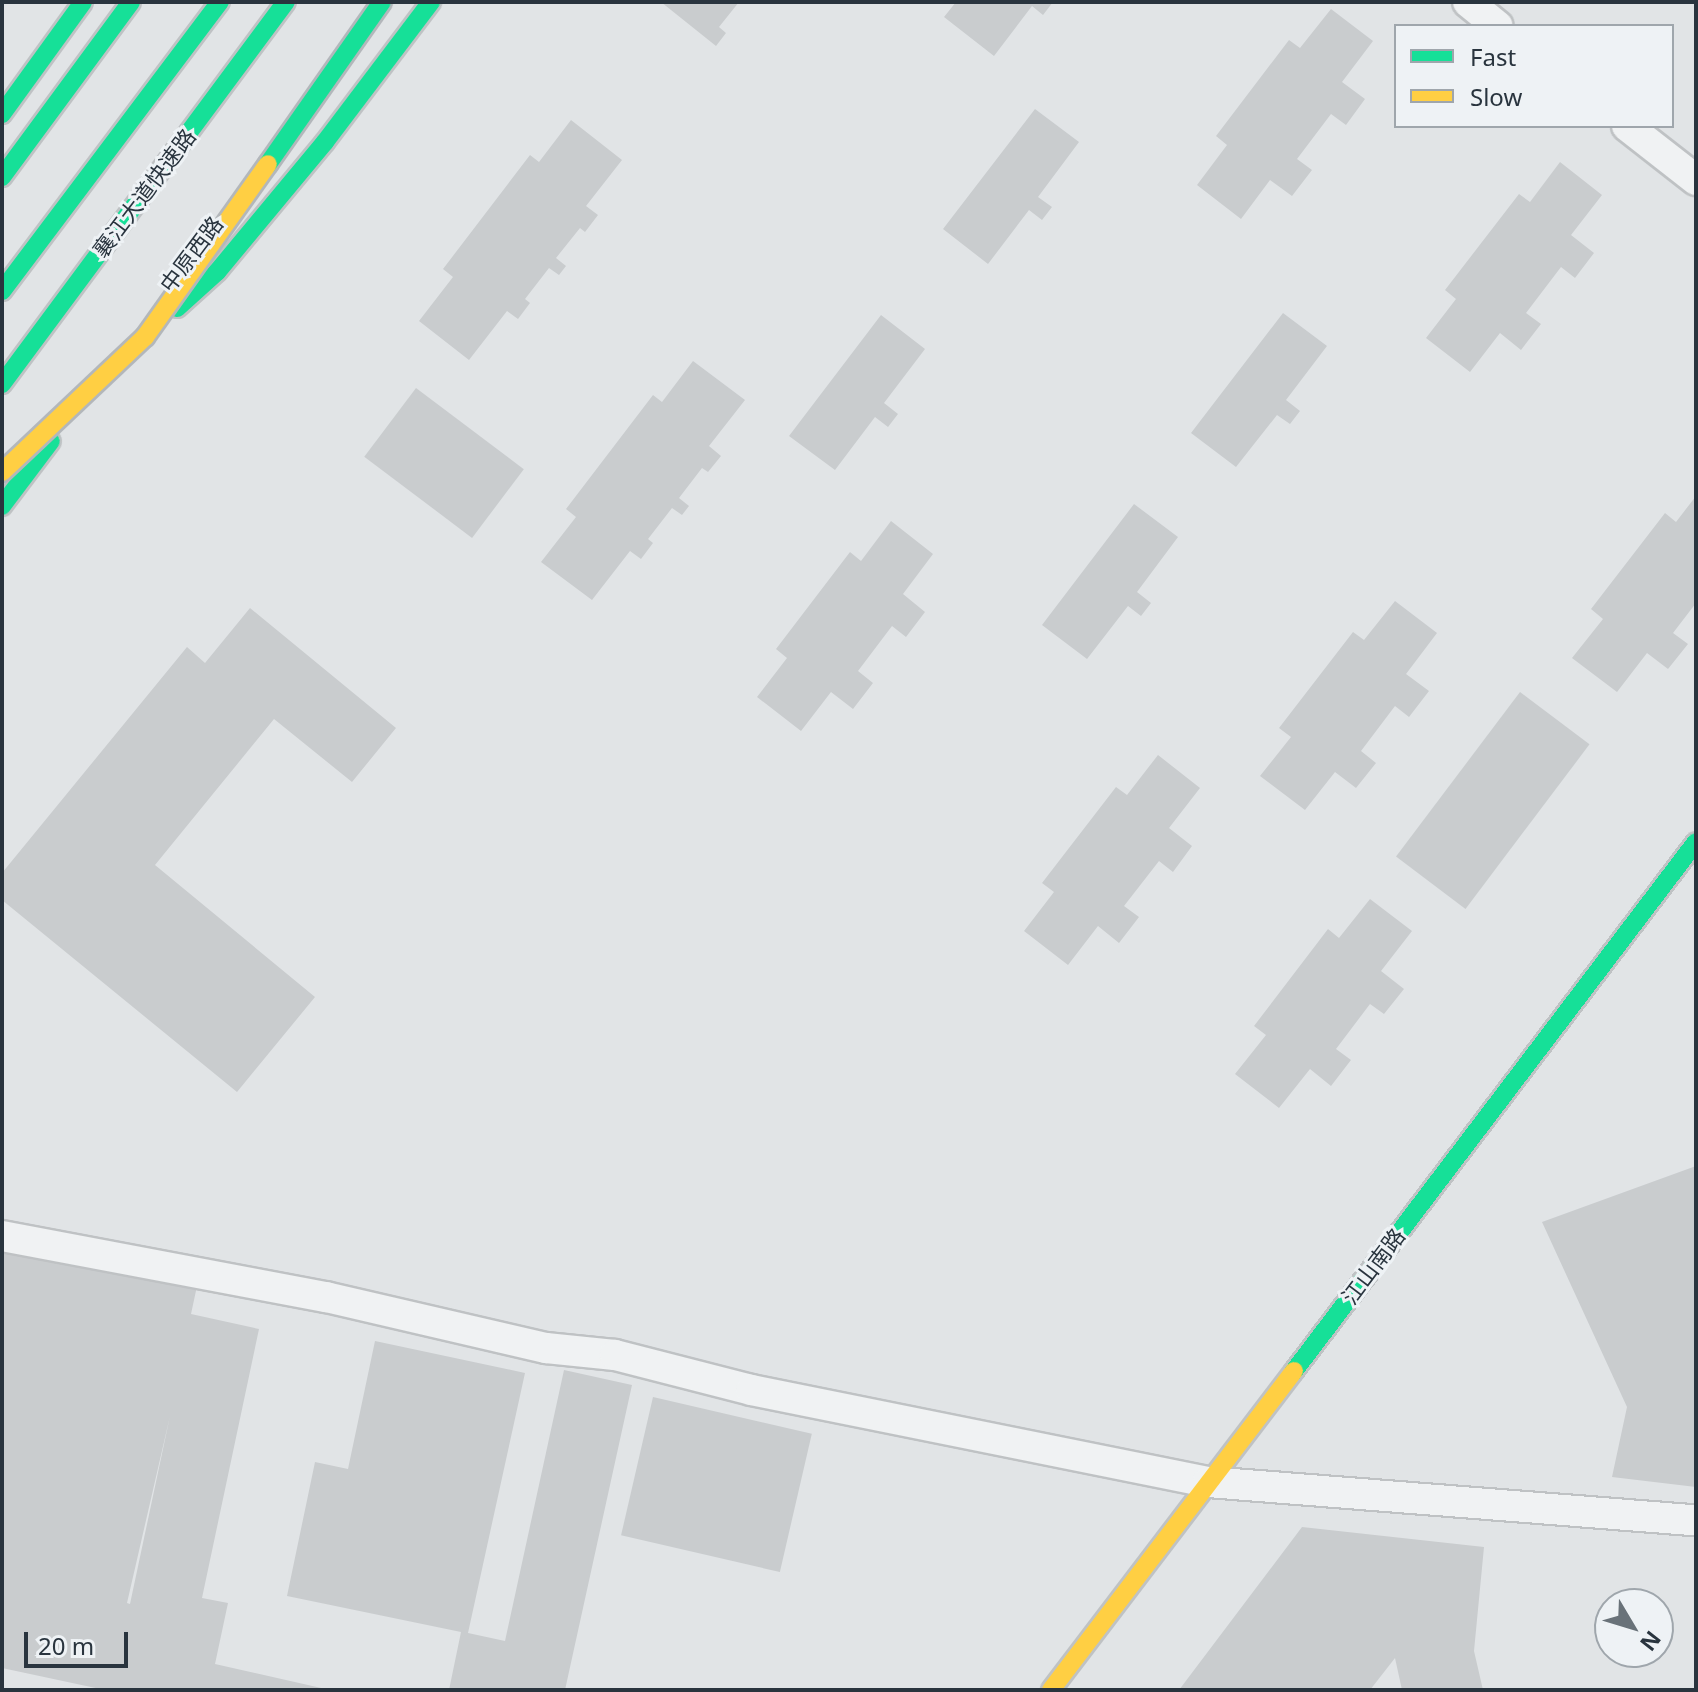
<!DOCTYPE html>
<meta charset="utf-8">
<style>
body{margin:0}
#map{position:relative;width:1698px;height:1692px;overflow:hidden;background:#e1e4e6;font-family:"Noto Sans","Noto Sans SC",sans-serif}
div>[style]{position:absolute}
.building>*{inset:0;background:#c9ccce;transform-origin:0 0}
.roads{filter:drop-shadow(2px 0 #bfc2c4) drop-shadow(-2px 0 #bfc2c4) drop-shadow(0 2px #bfc2c4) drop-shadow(0 -2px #bfc2c4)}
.street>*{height:30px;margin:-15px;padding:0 15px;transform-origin:15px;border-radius:15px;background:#f0f2f3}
.fast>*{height:18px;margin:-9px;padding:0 9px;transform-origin:9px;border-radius:9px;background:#16e098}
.slow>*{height:18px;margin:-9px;padding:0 9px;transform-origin:9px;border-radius:9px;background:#ffcf43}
.bridges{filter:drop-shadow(2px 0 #b3b7bb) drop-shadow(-2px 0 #b3b7bb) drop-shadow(0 2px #b3b7bb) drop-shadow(0 -2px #b3b7bb)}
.fast-bridge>*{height:18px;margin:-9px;padding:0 9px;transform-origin:9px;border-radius:9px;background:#16e098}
.slow-bridge>*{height:18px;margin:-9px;padding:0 9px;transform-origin:9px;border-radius:9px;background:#ffcf43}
span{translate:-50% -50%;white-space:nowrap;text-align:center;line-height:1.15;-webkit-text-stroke:6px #eef2f5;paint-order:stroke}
.street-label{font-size:22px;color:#29343e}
.frame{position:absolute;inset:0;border:4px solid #29343e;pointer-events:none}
.legend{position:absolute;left:1394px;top:24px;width:280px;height:104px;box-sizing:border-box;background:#eef2f5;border:2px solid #9fa6ac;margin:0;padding:10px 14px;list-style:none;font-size:24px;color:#29343e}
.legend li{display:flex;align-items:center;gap:16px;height:40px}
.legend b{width:40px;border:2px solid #9fa6ac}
.north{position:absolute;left:1594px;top:1588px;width:80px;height:80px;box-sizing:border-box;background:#eef2f5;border:2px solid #9fa6ac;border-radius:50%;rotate:128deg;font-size:22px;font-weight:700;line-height:32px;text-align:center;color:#29343e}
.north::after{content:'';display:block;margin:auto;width:28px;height:36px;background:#697279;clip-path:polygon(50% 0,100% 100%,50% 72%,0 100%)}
.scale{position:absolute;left:24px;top:1632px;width:104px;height:36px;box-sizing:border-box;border:4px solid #29343e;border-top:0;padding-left:10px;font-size:24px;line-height:28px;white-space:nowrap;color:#29343e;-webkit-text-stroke:6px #eef2f5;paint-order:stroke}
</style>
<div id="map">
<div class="building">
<i style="clip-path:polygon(661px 2px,739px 2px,719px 27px,726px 33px,716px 46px)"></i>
<i style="clip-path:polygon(956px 2px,1053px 2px,1043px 15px,1032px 6px,994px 56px,944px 17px)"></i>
<i style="clip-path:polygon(1331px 9px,1373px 41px,1342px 82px,1365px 99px,1346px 125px,1331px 114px,1297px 159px,1312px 170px,1292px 196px,1270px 180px,1241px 219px,1197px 185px,1227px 145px,1216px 136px,1289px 40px,1300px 48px)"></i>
<i style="clip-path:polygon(1035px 109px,1079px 142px,1038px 197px,1052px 207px,1042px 220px,1029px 210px,988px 264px,943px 229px)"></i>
<i style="clip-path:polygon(571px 120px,622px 160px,586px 206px,598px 215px,585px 232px,580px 228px,556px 258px,566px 266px,559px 275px,549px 268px,525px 299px,530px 303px,518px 319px,507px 311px,469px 360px,419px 321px,453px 277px,443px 269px,530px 155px,539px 162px)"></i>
<i style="clip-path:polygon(1560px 162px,1602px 195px,1571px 235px,1594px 253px,1575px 278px,1561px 267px,1526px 313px,1541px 324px,1521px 350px,1500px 333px,1470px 372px,1426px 338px,1456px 299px,1445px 290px,1519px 194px,1530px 202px)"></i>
<i style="clip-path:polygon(1283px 313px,1327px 346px,1286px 400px,1300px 411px,1290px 424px,1277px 415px,1236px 467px,1191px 433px)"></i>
<i style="clip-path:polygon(881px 315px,925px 349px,884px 403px,898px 414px,888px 427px,875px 417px,835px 470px,789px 436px)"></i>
<i style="clip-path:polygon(693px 361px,745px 400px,709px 446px,721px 456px,708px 472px,702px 468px,679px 498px,689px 506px,682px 515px,672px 508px,648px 539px,653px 543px,641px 559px,630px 551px,592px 600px,541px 562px,576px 517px,566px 509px,653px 395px,662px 402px)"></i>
<i style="left:416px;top:388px;width:135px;height:86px;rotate:37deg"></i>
<i style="clip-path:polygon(1696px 496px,1696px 603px,1673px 633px,1688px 644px,1668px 669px,1647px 653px,1617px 692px,1572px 658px,1603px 619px,1591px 609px,1665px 513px,1676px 522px)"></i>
<i style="clip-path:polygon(1134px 504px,1178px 537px,1137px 592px,1151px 603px,1141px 616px,1128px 606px,1087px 659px,1042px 625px)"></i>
<i style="clip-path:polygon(891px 521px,933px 554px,903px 594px,925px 612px,906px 637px,892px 626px,858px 671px,873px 683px,853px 709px,831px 692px,801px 731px,757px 697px,787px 658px,776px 649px,850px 552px,861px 561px)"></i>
<i style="clip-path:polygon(1395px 601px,1437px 633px,1406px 674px,1429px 691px,1409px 717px,1395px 706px,1361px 751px,1376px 763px,1356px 788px,1335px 772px,1305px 810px,1260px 776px,1291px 737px,1279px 728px,1353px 632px,1364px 640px)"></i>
<i style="clip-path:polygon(250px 608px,396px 728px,352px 782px,274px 719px,155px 865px,315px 997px,237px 1092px,2px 900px,2px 873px,187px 647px,205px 663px)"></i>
<i style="left:1520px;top:692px;width:87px;height:206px;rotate:37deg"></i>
<i style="clip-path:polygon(1158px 755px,1200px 788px,1169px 828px,1192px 846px,1173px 872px,1159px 861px,1124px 906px,1139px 917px,1119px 943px,1098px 926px,1068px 965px,1024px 931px,1054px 892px,1042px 883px,1116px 787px,1127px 795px)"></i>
<i style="clip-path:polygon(1370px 899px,1412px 931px,1381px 971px,1404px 989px,1384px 1014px,1370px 1004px,1336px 1049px,1351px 1060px,1331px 1086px,1310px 1069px,1279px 1108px,1235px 1074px,1266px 1035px,1254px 1026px,1328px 929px,1339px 938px)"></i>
<i style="clip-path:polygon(1696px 1166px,1696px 1487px,1612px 1477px,1627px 1407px,1542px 1222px)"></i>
<i style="clip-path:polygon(evenodd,2px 1244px,197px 1286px,191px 1314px,259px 1329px,202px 1598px,228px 1603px,215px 1664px,330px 1690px,105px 1690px,2px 1668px,2px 1244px,170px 1416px,130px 1604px,127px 1603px,170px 1416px)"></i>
<i style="clip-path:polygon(375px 1341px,525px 1373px,468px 1633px,505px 1641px,564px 1370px,632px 1385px,565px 1690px,449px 1690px,461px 1632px,287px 1596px,315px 1462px,348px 1469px)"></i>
<i style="left:653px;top:1397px;width:163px;height:142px;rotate:13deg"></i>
<i style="clip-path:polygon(1302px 1527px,1484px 1547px,1474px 1651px,1483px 1690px,1402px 1690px,1395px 1658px,1370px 1690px,1179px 1690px)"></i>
</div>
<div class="roads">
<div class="street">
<i style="left:1468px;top:2px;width:38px;rotate:39deg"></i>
<i style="left:1627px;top:126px;width:88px;rotate:38deg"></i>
<i style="left:2px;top:1236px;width:330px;rotate:10.7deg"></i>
<i style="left:326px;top:1297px;width:226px;rotate:13.1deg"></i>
<i style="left:546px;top:1348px;width:69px;rotate:5.8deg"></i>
<i style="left:615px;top:1355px;width:140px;rotate:14.4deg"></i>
<i style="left:751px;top:1390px;width:466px;rotate:11.4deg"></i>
<i style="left:1208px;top:1482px;width:489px;rotate:4.5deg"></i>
</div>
<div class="fast">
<i style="left:2px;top:114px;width:138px;rotate:-54.1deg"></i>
<i style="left:2px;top:177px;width:217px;rotate:-53.6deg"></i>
<i style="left:2px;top:291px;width:362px;rotate:-53deg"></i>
<i style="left:177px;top:308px;width:54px;rotate:-42deg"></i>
<i style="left:217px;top:272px;width:169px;rotate:-50.3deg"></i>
<i style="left:325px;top:142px;width:176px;rotate:-52.9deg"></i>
<i style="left:2px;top:384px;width:476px;rotate:-53.4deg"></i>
<i style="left:2px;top:506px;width:81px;rotate:-53deg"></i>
<i style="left:1294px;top:1371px;width:664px;rotate:-52.77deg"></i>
</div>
<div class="slow">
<i style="left:1051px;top:1690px;width:401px;rotate:-52.7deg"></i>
</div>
</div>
<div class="bridges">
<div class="fast-bridge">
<i style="left:268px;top:164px;width:198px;rotate:-54.9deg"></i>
</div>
<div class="slow-bridge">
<i style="left:2px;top:472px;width:197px;rotate:-43.4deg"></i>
<i style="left:145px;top:337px;width:212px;rotate:-54.6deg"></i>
</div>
</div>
<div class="street-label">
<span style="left:144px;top:193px;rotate:-53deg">襄江大道快速路</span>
<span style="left:191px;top:254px;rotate:-53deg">中原西路</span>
<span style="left:1373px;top:1266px;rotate:-53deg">江山南路</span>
</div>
<div class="frame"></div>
<ul class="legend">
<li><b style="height:10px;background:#16e098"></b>Fast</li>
<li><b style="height:10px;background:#ffcf43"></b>Slow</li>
</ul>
<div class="north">N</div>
<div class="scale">20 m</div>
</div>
